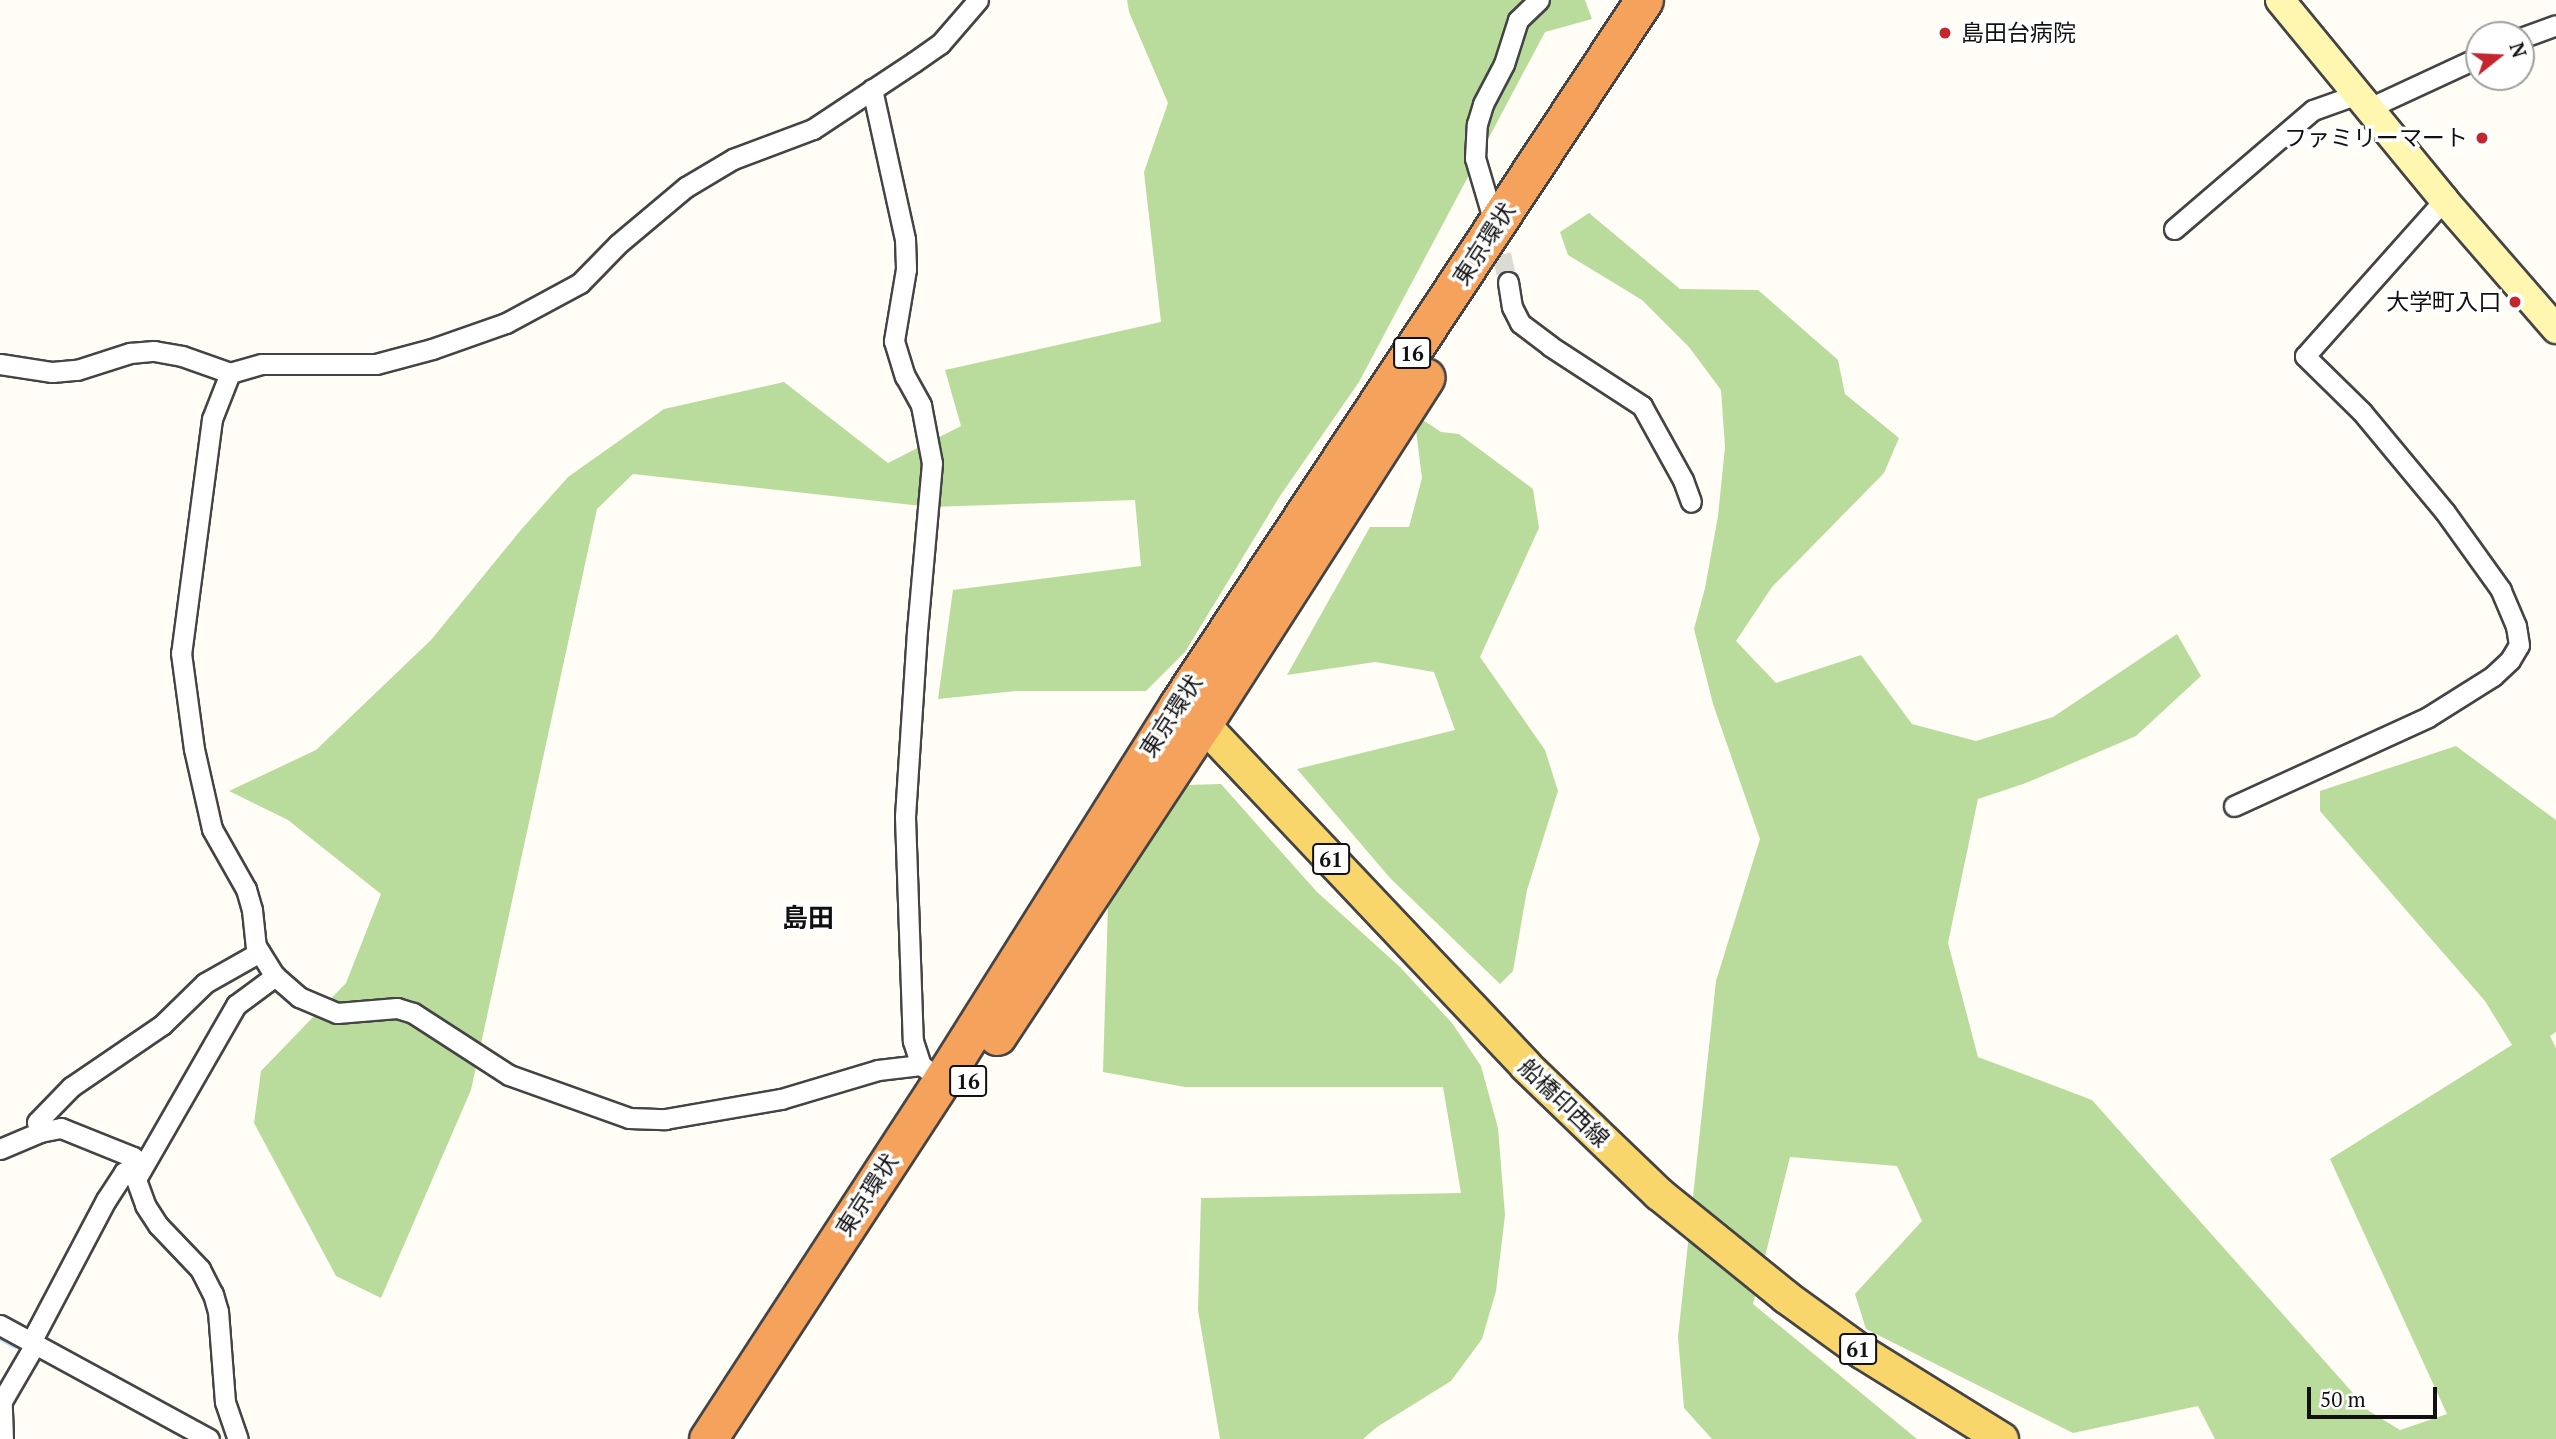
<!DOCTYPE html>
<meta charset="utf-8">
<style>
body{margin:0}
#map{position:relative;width:2556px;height:1439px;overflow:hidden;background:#fffdf5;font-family:"PT Serif","Noto Sans JP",serif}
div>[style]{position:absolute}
.forest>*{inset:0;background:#b9dc9c}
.stream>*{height:5px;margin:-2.5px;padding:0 2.5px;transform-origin:2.5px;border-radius:2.5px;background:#b9e0f7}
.street-tunnel>*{height:19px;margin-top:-9.5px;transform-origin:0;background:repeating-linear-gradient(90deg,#dbdad3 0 19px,transparent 0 29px)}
.roads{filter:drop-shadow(2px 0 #444) drop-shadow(-2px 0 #444) drop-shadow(0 2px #444) drop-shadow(0 -2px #444)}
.street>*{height:19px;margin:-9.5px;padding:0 9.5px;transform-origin:9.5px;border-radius:9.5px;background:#fff}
.secondary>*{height:28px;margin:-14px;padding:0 14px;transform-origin:14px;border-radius:14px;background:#fff6b0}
.primary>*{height:32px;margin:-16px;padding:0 16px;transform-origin:16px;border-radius:16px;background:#f9d66b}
.highway>*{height:37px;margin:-18.5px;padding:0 18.5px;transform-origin:18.5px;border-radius:18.5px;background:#f5a25d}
.dots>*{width:19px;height:19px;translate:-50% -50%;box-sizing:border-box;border:4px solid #fff;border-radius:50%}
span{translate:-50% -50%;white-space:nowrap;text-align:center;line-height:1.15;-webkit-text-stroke:7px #fff;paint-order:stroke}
.shield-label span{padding:2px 5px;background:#fff;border:2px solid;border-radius:5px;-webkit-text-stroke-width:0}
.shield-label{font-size:21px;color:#111;font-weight:700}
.poi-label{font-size:23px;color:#111}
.left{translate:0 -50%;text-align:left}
.right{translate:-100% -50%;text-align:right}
.street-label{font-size:23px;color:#111}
.quarter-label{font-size:26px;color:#111;font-weight:700}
.north{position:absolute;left:2465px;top:21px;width:70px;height:70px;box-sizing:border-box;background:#fff;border:2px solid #a0a0a0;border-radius:50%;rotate:72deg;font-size:19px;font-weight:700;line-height:28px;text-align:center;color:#111}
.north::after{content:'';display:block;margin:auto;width:24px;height:32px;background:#c4262e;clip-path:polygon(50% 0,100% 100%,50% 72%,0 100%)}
.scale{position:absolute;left:2307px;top:1387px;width:130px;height:32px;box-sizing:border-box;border:4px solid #111;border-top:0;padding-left:9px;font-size:21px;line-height:24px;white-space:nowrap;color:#111;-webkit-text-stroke:5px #fff;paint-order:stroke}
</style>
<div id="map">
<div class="forest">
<i style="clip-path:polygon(1127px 0,1585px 0,1592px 19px,1545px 32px,1359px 382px,1280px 496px,1185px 652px,1146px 691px,1016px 691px,938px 699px,953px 590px,1141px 566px,1135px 500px,931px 507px,633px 474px,597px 509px,471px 1090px,381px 1298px,336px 1276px,254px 1123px,261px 1071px,346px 983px,381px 894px,288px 820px,229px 791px,316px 750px,431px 640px,520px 531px,568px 477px,664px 409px,784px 382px,888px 463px,961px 426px,945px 370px,1161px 322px,1144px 172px,1168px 103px,1129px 12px)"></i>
<i style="clip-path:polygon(1589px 213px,1680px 289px,1758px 290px,1838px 360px,1845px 394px,1899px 438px,1884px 473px,1772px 587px,1736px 641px,1776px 683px,1861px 655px,1912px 724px,1976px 741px,2053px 717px,2177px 634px,2201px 676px,2136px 736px,2026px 783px,1978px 799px,1948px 943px,1978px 1057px,2092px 1100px,2369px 1411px,2400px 1430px,2447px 1414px,2330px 1159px,2512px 1045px,2485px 1001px,2320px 811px,2320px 791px,2456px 746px,2556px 820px,2556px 1032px,2550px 1036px,2556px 1048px,2556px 1439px,2215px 1439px,2198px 1406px,2073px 1433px,1866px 1329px,1855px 1294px,1922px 1221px,1897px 1166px,1790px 1157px,1753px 1304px,1917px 1439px,1712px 1439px,1684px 1408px,1678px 1337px,1716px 981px,1760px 839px,1713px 704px,1694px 629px,1705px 588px,1718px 516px,1725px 447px,1721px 390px,1689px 347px,1642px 300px,1568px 255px,1560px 232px)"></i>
<i style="clip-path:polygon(1423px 420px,1441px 432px,1459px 434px,1533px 489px,1539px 528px,1480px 657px,1545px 750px,1558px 791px,1527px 890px,1513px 971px,1500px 984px,1390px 878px,1297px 769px,1455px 730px,1434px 672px,1375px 662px,1287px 675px,1370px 527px,1409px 527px,1422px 478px,1416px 430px)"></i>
<i style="clip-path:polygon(1221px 784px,1317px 892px,1400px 967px,1452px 1023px,1481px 1066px,1498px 1128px,1505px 1215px,1496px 1291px,1482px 1339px,1451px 1381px,1377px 1427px,1363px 1439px,1220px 1439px,1198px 1310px,1201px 1198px,1461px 1193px,1443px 1087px,1185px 1087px,1103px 1072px,1108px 905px,1186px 785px)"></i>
</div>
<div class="stream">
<i style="left:0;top:1338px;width:18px;rotate:27deg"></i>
</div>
<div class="street-tunnel">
<i style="left:1495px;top:226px;width:57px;rotate:76.9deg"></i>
</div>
<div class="roads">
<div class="street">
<i style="left:2521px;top:38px;width:37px;rotate:-20deg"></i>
<i style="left:872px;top:89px;width:154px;rotate:77.6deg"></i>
<i style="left:905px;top:239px;width:30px;rotate:88deg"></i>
<i style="left:906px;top:269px;width:73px;rotate:99.5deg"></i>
<i style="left:894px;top:341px;width:37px;rotate:73deg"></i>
<i style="left:905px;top:376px;width:33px;rotate:61deg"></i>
<i style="left:921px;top:405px;width:59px;rotate:79.3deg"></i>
<i style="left:932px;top:463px;width:169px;rotate:95.1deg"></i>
<i style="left:917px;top:631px;width:186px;rotate:93.7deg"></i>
<i style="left:905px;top:817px;width:224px;rotate:88deg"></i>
<i style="left:913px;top:1041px;width:25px;rotate:72deg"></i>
<i style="left:921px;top:1065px;width:10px;rotate:37deg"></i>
<i style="left:2369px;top:108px;width:121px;rotate:-24.9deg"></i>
<i style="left:1491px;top:212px;width:56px;rotate:-106.5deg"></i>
<i style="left:1475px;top:158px;width:34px;rotate:-87deg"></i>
<i style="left:1477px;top:124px;width:21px;rotate:-73deg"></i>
<i style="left:1483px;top:104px;width:45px;rotate:-62.3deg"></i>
<i style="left:1504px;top:64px;width:46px;rotate:-72.3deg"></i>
<i style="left:1518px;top:20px;width:29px;rotate:-44deg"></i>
<i style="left:2174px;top:229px;width:183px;rotate:-40.6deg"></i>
<i style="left:2313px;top:110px;width:48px;rotate:-19.6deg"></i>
<i style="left:1508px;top:282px;width:25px;rotate:81deg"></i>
<i style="left:1512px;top:307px;width:18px;rotate:63deg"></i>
<i style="left:1520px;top:323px;width:38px;rotate:37deg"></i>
<i style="left:1550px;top:346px;width:110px;rotate:33.1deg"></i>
<i style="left:1642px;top:406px;width:85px;rotate:61deg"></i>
<i style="left:1683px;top:480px;width:23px;rotate:70deg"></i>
<i style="left:0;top:364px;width:53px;rotate:8.7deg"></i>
<i style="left:52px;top:372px;width:25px;rotate:-5deg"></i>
<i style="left:77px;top:370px;width:56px;rotate:-17.8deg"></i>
<i style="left:130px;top:353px;width:24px;rotate:-5deg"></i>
<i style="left:154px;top:351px;width:28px;rotate:10deg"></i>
<i style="left:182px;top:356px;width:51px;rotate:19.5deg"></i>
<i style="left:230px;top:373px;width:33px;rotate:-16deg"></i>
<i style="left:262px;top:364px;width:114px"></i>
<i style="left:376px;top:364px;width:58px;rotate:-15deg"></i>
<i style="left:432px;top:349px;width:78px;rotate:-19.4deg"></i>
<i style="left:506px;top:323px;width:84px;rotate:-28.4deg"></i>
<i style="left:580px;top:283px;width:54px;rotate:-45.7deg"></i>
<i style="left:618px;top:244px;width:89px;rotate:-40deg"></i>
<i style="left:686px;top:187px;width:55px;rotate:-30.8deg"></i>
<i style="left:733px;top:159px;width:85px;rotate:-20.6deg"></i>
<i style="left:813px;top:129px;width:121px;rotate:-33.6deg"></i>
<i style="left:914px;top:62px;width:32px;rotate:-35deg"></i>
<i style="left:940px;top:44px;width:58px;rotate:-49.2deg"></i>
<i style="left:230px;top:373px;width:49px;rotate:111.4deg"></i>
<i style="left:212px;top:419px;width:236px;rotate:97.5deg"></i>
<i style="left:181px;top:653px;width:97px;rotate:82.3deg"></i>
<i style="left:194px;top:749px;width:82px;rotate:77.3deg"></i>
<i style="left:212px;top:829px;width:69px;rotate:60.5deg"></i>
<i style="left:246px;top:889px;width:22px;rotate:74deg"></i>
<i style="left:252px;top:910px;width:36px;rotate:84deg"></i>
<i style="left:256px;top:946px;width:36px;rotate:58deg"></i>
<i style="left:275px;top:976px;width:32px;rotate:41deg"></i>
<i style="left:299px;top:997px;width:41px;rotate:22.8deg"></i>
<i style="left:337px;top:1013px;width:60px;rotate:-4.8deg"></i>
<i style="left:397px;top:1008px;width:17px;rotate:17deg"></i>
<i style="left:413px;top:1013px;width:114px;rotate:32.9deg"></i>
<i style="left:509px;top:1075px;width:127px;rotate:19.7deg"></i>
<i style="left:629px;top:1118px;width:36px;rotate:2deg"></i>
<i style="left:665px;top:1119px;width:118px;rotate:-9.8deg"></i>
<i style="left:781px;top:1099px;width:101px;rotate:-16.6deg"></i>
<i style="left:878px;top:1070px;width:43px;rotate:-6.6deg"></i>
<i style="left:2234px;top:806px;width:213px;rotate:-24.6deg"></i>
<i style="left:2428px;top:717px;width:77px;rotate:-32.2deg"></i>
<i style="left:2493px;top:676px;width:23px;rotate:-43deg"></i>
<i style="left:2510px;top:660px;width:17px;rotate:-59deg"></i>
<i style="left:2519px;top:645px;width:19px;rotate:-99deg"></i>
<i style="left:2516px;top:626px;width:39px;rotate:-113deg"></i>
<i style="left:2501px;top:590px;width:96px;rotate:-125.7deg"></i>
<i style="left:2445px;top:512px;width:130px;rotate:-129.7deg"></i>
<i style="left:2362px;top:412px;width:80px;rotate:-135.5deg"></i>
<i style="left:2305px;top:356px;width:209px;rotate:-48.3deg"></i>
<i style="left:40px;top:1132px;width:10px;rotate:-107deg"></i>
<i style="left:37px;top:1122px;width:49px;rotate:-45.8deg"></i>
<i style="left:71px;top:1087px;width:110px;rotate:-34.3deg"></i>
<i style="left:162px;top:1025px;width:60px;rotate:-44.3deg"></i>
<i style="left:205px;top:983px;width:63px;rotate:-29.4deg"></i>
<i style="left:0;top:1149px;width:43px;rotate:-23deg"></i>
<i style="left:40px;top:1132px;width:21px;rotate:-11deg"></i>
<i style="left:61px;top:1128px;width:78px;rotate:21.9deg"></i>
<i style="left:133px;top:1157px;width:17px;rotate:87deg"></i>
<i style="left:134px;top:1174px;width:33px;rotate:70deg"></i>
<i style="left:145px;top:1205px;width:24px;rotate:57deg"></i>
<i style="left:158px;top:1225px;width:61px;rotate:46.3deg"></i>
<i style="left:200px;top:1269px;width:28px;rotate:63deg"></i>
<i style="left:213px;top:1294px;width:18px;rotate:74deg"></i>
<i style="left:218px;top:1311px;width:91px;rotate:85.6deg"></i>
<i style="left:225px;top:1402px;width:39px;rotate:71deg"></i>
<i style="left:136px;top:1179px;width:201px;rotate:-60.1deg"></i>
<i style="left:236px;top:1005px;width:49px;rotate:-36.6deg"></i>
<i style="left:0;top:1325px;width:238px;rotate:28.6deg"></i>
<i style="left:31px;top:1342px;width:161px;rotate:-62.2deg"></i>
<i style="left:106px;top:1200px;width:33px;rotate:-57deg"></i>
<i style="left:124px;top:1172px;width:11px;rotate:-22deg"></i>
<i style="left:3px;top:1439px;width:38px;rotate:-92deg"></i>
<i style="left:2px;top:1401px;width:66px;rotate:-59.9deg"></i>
</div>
<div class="secondary">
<i style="left:2280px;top:0;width:259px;rotate:50.6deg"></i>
<i style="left:2444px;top:200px;width:171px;rotate:49deg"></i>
</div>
<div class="primary">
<i style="left:1184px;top:709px;width:24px;rotate:38deg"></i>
<i style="left:1203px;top:724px;width:470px;rotate:46.6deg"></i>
<i style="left:1526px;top:1066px;width:185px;rotate:43.9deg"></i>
<i style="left:1659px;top:1194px;width:164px;rotate:39deg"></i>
<i style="left:1786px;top:1297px;width:94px;rotate:35.9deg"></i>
<i style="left:1862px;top:1352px;width:165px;rotate:31.9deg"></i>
</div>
<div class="highway">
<i style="left:997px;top:1036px;width:374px;rotate:-56.6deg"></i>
<i style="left:1203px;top:724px;width:412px;rotate:-57.3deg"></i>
<i style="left:708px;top:1439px;width:429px;rotate:-56.9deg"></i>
<i style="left:942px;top:1080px;width:443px;rotate:-57.8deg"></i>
<i style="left:1178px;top:705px;width:845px;rotate:-56.54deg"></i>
</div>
</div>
<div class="dots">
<i style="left:1945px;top:33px;background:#c4262e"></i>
<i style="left:2482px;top:138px;background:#c4262e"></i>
<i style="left:2515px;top:302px;background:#c4262e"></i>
</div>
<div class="shield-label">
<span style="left:1412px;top:353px">16</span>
<span style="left:1331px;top:859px">61</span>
<span style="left:968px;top:1081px">16</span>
<span style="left:1858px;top:1349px">61</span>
</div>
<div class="poi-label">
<span class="left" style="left:1961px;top:33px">島田台病院</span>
<span class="right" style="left:2468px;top:138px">ファミリーマート</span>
<span class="right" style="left:2501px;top:302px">大学町入口</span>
</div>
<div class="street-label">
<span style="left:1484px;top:244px;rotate:-57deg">東京環状</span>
<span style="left:1171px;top:716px;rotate:-57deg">東京環状</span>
<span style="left:1564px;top:1103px;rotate:44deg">船橋印西線</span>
<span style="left:867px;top:1195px;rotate:-57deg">東京環状</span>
</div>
<div class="quarter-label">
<span style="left:808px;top:918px">島田</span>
</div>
<div class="north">N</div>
<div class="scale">50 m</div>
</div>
